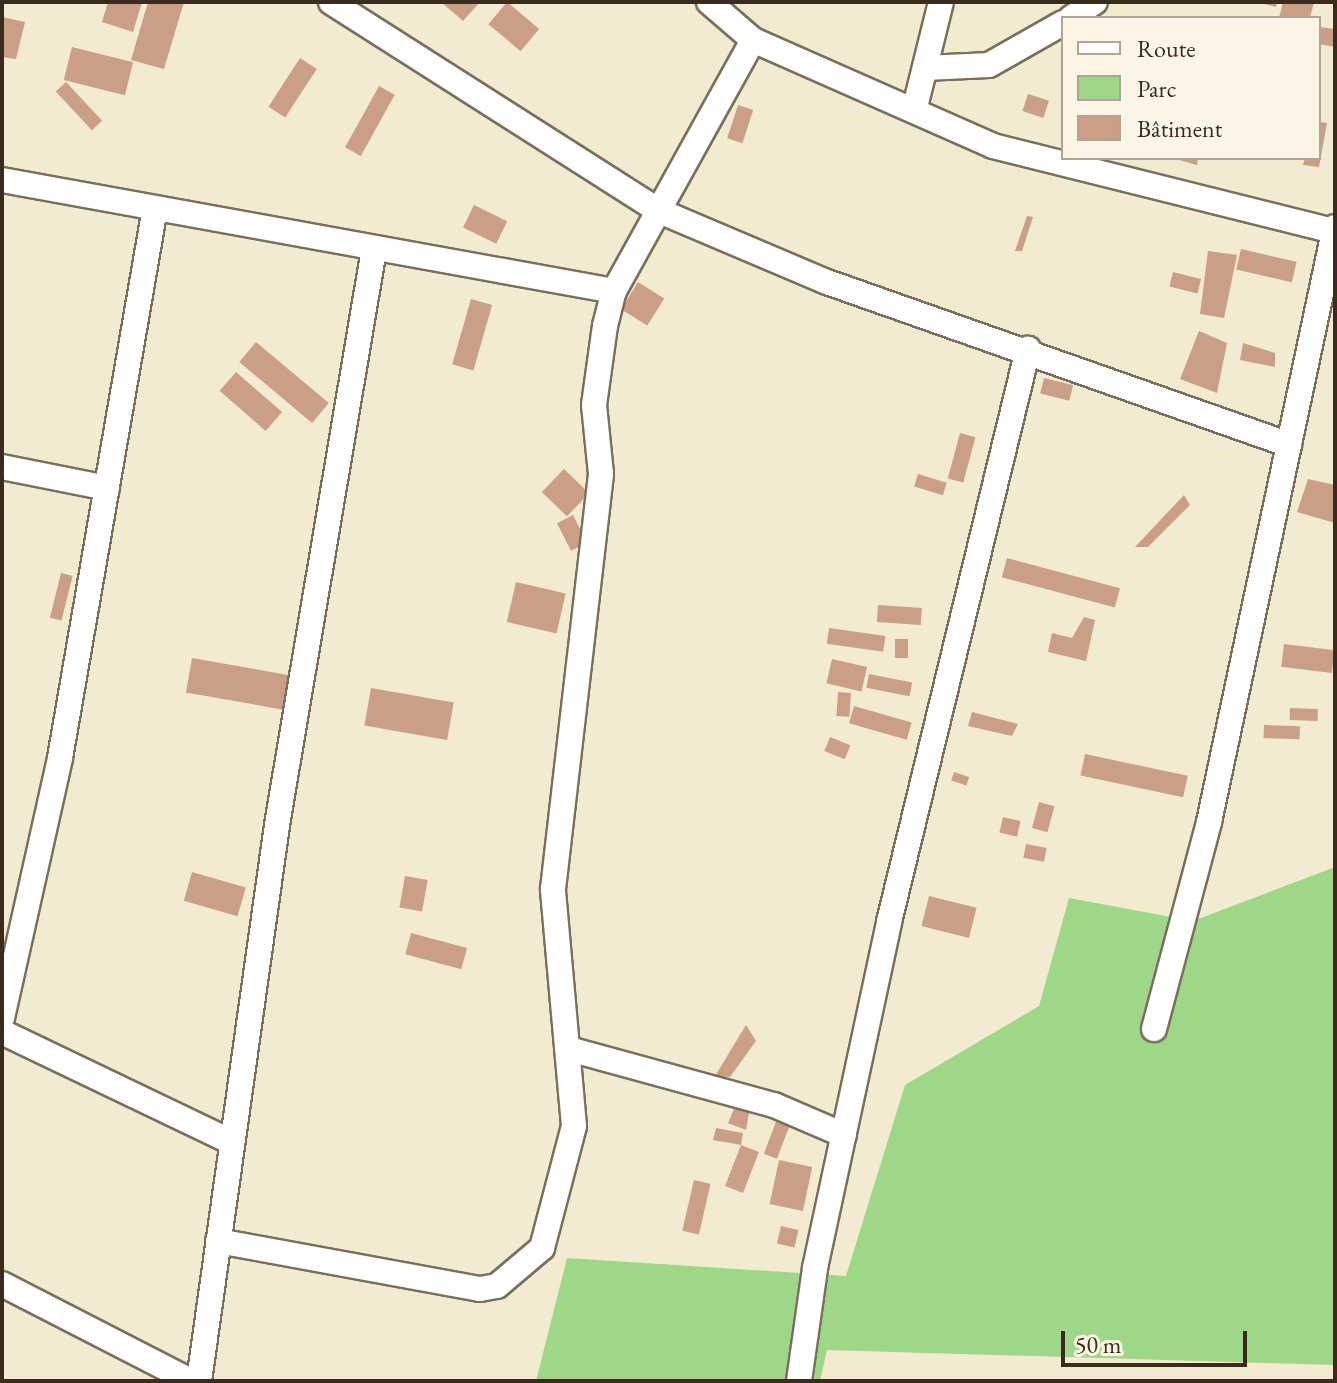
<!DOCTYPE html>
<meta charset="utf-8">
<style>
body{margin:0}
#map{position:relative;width:1337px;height:1383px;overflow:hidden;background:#f3ebd1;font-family:"EB Garamond",serif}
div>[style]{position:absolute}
.green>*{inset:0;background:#9fd789}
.building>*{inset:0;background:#cb9f86;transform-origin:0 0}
.roads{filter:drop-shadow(2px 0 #7b6e5d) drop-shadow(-2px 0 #7b6e5d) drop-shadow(0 2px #7b6e5d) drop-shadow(0 -2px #7b6e5d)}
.minor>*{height:24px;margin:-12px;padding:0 12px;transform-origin:12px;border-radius:12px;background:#fff}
span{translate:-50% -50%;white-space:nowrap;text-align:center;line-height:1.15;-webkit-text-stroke:6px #fcf5e5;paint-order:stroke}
.frame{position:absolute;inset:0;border:4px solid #3b2a1e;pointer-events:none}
.legend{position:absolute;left:1061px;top:16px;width:260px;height:144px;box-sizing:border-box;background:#fcf5e5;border:2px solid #afa495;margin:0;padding:10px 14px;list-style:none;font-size:24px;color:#3b2a1e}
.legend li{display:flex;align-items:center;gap:16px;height:40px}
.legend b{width:40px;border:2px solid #afa495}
.scale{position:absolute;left:1061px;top:1331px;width:186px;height:36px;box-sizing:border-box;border:4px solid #3b2a1e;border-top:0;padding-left:10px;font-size:24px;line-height:28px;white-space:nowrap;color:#3b2a1e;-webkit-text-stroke:6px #fcf5e5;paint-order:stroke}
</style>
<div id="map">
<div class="green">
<i style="clip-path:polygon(1335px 867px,1335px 1365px,827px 1350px,820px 1381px,536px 1381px,567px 1258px,846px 1276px,905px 1085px,1039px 1006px,1069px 898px,1193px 921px)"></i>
</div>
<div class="building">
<i style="clip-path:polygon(108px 2px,142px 2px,133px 32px,102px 22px)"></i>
<i style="clip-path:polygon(148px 2px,184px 2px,164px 69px,131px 60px)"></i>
<i style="clip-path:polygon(441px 2px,480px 2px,463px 21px)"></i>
<i style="left:507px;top:2px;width:42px;height:29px;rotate:40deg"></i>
<i style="clip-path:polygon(1257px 2px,1277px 2px,1276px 7px)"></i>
<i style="clip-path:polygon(1283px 2px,1314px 2px,1310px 18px,1279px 18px)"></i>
<i style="clip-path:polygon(2px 17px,25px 22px,16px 59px,2px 57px)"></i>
<i style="clip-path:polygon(1319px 27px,1335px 29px,1335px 47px,1319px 44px)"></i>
<i style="left:72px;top:47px;width:63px;height:34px;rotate:14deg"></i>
<i style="left:300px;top:58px;width:20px;height:58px;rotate:33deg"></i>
<i style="left:66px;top:82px;width:53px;height:14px;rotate:47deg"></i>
<i style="left:379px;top:86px;width:18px;height:70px;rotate:29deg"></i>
<i style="left:1028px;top:94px;width:22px;height:18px;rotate:18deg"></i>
<i style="left:738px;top:105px;width:16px;height:35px;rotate:18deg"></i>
<i style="clip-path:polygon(1319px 122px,1327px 123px,1319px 167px,1303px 165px,1305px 158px,1319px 158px)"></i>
<i style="clip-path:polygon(1172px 158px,1198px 158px,1197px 165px)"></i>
<i style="left:474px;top:205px;width:37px;height:25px;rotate:26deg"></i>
<i style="clip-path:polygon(1027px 216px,1033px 217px,1022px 251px,1015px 251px)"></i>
<i style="left:1241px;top:249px;width:57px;height:21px;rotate:13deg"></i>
<i style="clip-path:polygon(1208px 251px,1237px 255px,1224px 318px,1200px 314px)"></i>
<i style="left:1173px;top:272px;width:29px;height:15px;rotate:14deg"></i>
<i style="left:638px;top:282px;width:31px;height:32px;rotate:32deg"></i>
<i style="left:471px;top:299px;width:22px;height:68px;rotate:16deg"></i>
<i style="clip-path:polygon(1199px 331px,1227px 343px,1217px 393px,1180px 379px)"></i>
<i style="left:256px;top:342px;width:95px;height:26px;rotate:40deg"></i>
<i style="clip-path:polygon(1243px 343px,1275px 353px,1275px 367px,1240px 360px)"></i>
<i style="left:236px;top:372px;width:61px;height:25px;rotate:41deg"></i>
<i style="left:1044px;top:378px;width:30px;height:16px;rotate:14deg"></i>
<i style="left:960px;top:433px;width:16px;height:47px;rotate:15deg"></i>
<i style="left:564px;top:469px;width:35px;height:32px;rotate:44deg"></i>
<i style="left:918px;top:474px;width:30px;height:13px;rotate:17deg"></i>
<i style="clip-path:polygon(1308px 479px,1335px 485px,1335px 523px,1297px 512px)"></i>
<i style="clip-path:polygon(1184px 495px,1190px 505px,1148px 547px,1135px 547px)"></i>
<i style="left:573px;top:515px;width:31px;height:18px;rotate:63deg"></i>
<i style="left:1007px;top:558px;width:117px;height:20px;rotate:15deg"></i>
<i style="left:61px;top:573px;width:12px;height:46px;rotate:14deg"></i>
<i style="left:516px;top:582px;width:51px;height:41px;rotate:13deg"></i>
<i style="left:878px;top:605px;width:44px;height:17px;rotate:4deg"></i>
<i style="clip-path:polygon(1084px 617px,1095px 620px,1086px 661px,1048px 652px,1052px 633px,1072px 638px)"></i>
<i style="left:829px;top:628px;width:57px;height:16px;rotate:8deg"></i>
<i style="left:895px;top:639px;width:13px;height:19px"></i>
<i style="left:1284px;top:644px;width:51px;height:23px;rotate:7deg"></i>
<i style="left:192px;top:658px;width:102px;height:35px;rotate:10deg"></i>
<i style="left:832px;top:659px;width:36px;height:25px;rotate:13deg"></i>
<i style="left:869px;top:674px;width:44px;height:14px;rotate:11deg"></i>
<i style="left:371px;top:688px;width:84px;height:38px;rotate:10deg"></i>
<i style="left:838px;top:692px;width:13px;height:24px;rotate:4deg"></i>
<i style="left:854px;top:706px;width:60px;height:18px;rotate:16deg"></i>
<i style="left:1290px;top:708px;width:28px;height:12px;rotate:2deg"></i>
<i style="clip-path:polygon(972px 712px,1018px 724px,1012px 736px,968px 726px)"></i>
<i style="left:1264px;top:725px;width:36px;height:13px;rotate:2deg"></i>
<i style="left:830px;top:737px;width:22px;height:15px;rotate:22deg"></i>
<i style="left:1085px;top:754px;width:105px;height:22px;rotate:12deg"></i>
<i style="left:954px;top:772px;width:16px;height:9px;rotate:18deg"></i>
<i style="left:1039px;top:802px;width:16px;height:27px;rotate:15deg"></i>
<i style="left:1003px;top:817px;width:18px;height:16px;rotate:13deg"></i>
<i style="left:1026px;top:844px;width:21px;height:14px;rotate:11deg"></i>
<i style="left:192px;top:872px;width:56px;height:30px;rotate:16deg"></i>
<i style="left:405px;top:876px;width:23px;height:32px;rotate:10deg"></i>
<i style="left:929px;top:896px;width:49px;height:31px;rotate:14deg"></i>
<i style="left:411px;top:933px;width:58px;height:22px;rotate:15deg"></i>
<i style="clip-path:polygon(746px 1025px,756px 1041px,730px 1077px,715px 1076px)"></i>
<i style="clip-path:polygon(739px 1097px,751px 1102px,746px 1130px,728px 1123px)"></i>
<i style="left:781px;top:1109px;width:14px;height:48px;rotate:21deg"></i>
<i style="clip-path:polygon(716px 1128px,743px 1133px,741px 1145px,759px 1152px,743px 1193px,725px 1186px,741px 1145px,713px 1140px)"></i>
<i style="left:779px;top:1160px;width:34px;height:45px;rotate:12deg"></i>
<i style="left:694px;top:1180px;width:17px;height:52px;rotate:13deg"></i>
<i style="left:781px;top:1226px;width:18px;height:18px;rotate:13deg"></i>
</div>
<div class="roads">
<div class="minor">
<i style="left:331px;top:2px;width:387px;rotate:32.5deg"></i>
<i style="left:657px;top:210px;width:185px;rotate:23deg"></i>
<i style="left:827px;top:282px;width:490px;rotate:19.4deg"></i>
<i style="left:709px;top:2px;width:58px;rotate:40.8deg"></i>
<i style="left:753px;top:40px;width:262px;rotate:23.8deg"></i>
<i style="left:993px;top:146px;width:351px;rotate:14deg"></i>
<i style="left:1071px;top:18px;width:29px;rotate:-34deg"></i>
<i style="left:925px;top:68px;width:64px;rotate:-2.7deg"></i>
<i style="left:989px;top:65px;width:85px;rotate:-29.6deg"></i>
<i style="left:915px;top:107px;width:108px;rotate:-76.1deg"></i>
<i style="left:2px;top:180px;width:622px;rotate:10.28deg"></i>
<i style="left:2px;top:467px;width:107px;rotate:11.3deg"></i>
<i style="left:2px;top:1018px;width:266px;rotate:-77.4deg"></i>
<i style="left:60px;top:758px;width:558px;rotate:-80.2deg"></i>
<i style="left:1154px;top:1029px;width:214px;rotate:-75.1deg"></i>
<i style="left:1209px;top:822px;width:608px;rotate:-78.04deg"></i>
<i style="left:2px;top:1032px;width:255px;rotate:25.6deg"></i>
<i style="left:569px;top:1049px;width:213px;rotate:15.3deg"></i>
<i style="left:774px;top:1105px;width:76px;rotate:23.2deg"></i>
<i style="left:218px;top:1241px;width:266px;rotate:10.4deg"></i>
<i style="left:480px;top:1289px;width:17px;rotate:-10deg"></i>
<i style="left:497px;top:1286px;width:59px;rotate:-40.2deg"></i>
<i style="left:542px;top:1248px;width:126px;rotate:-75.3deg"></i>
<i style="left:574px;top:1126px;width:238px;rotate:-95.1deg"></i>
<i style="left:553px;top:889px;width:418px;rotate:-83.4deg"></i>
<i style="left:601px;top:474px;width:69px;rotate:-95.8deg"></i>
<i style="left:594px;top:405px;width:80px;rotate:-82.1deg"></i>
<i style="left:605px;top:326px;width:36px;rotate:-76deg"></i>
<i style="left:614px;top:291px;width:287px;rotate:-61deg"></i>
<i style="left:2px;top:1284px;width:212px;rotate:27.2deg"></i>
<i style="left:199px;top:1381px;width:561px;rotate:-82.01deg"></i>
<i style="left:277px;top:825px;width:584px;rotate:-80.44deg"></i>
<i style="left:799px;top:1381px;width:114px;rotate:-81.9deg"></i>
<i style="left:815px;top:1268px;width:354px;rotate:-77.9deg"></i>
<i style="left:889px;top:922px;width:590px;rotate:-76.36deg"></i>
</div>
</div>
<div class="frame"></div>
<ul class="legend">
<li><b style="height:10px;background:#fff"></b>Route</li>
<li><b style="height:22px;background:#9fd789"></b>Parc</li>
<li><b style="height:22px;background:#cb9f86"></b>Bâtiment</li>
</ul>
<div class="scale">50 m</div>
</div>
